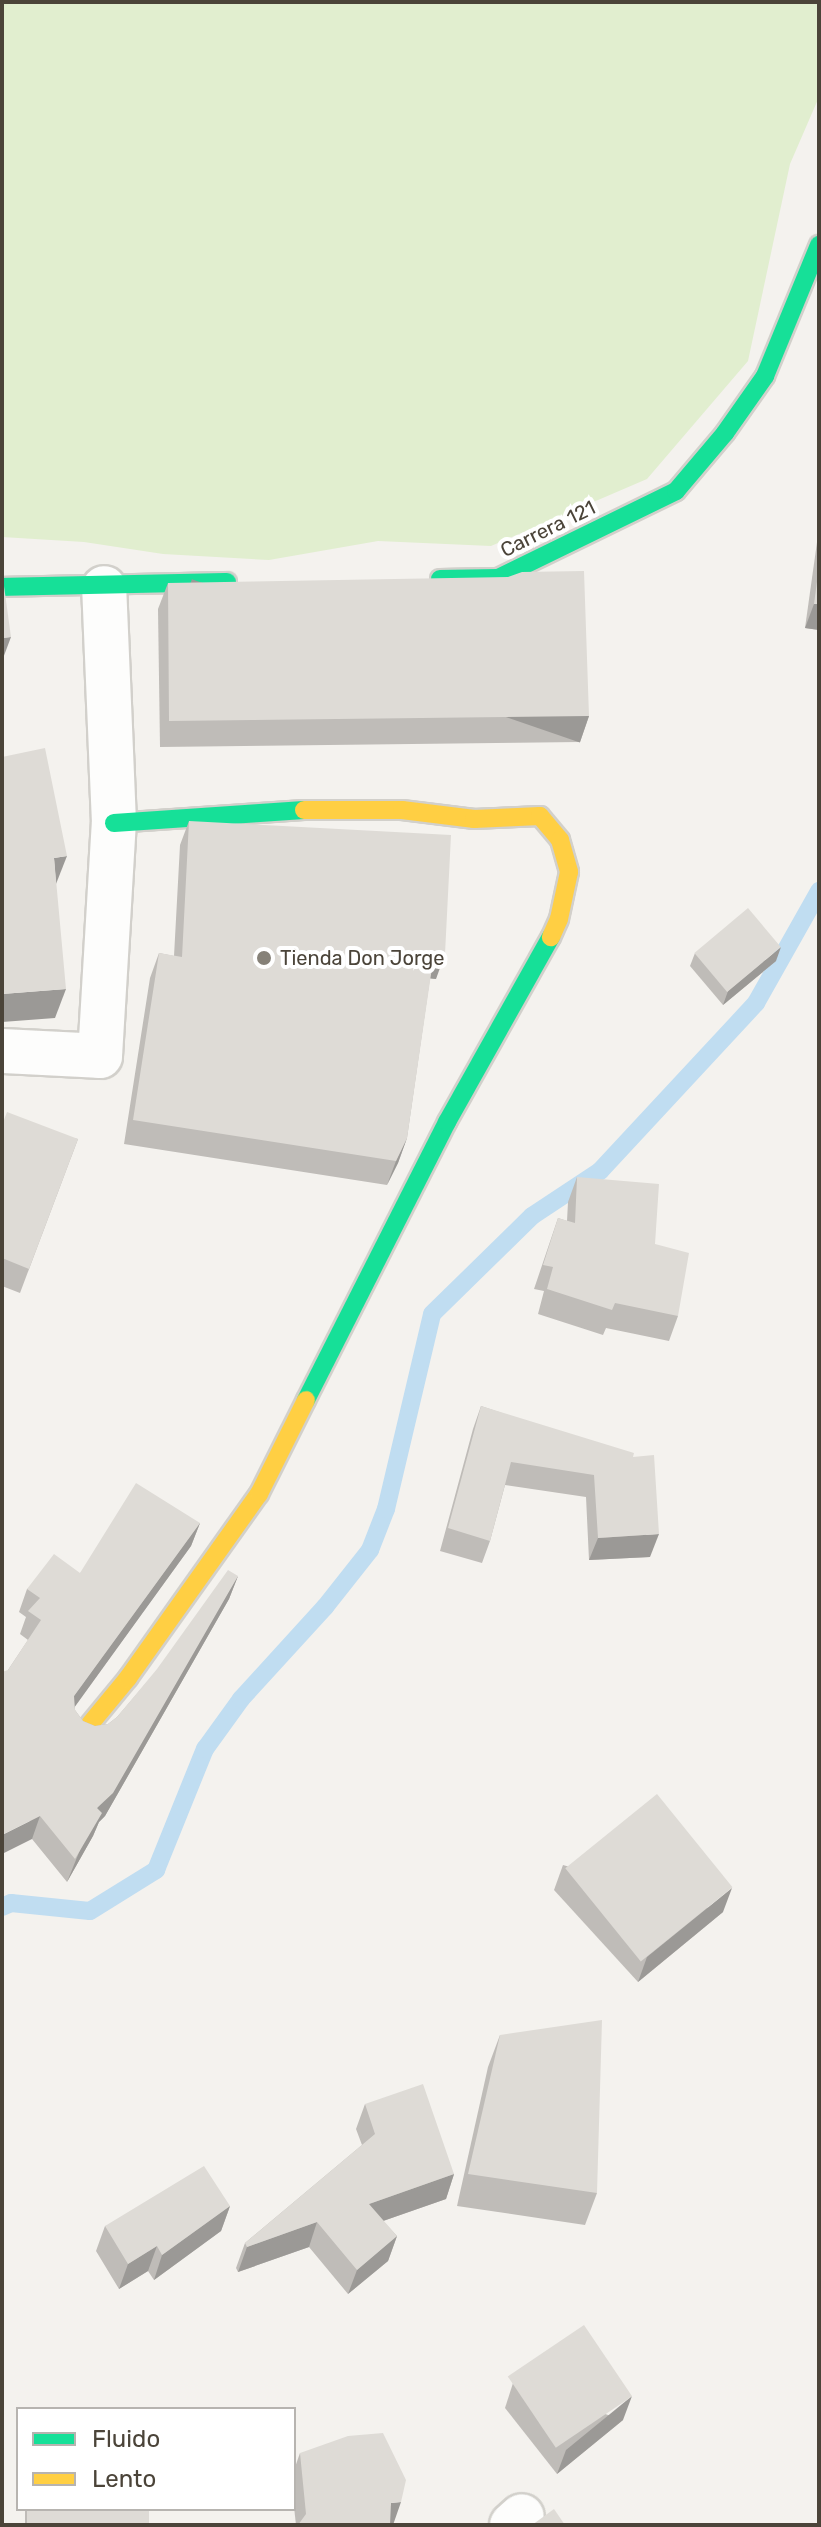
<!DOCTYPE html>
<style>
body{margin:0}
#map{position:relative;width:821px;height:2527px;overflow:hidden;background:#f4f2ee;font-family:Rubik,sans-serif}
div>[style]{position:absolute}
.green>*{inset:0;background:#e1eecf}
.stream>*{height:18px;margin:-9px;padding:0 9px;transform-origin:9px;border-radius:9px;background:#c0ddf1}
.roads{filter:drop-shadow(2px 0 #d2d0cb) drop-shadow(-2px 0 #d2d0cb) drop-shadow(0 2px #d2d0cb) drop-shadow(0 -2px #d2d0cb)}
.street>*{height:44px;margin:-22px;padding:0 22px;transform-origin:22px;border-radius:22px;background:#fdfdfc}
.fast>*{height:18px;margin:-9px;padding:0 9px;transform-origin:9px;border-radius:9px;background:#16e098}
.slow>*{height:18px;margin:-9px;padding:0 9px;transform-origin:9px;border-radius:9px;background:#ffcf43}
.wall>*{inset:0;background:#bfbcb8;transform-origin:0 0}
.shaded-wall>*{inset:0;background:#9b9996;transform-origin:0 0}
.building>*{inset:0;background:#dedbd6;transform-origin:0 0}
.dots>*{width:22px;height:22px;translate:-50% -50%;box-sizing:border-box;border:4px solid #fff;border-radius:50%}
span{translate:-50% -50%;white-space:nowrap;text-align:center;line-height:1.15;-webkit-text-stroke:8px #fff;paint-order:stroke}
.street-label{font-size:20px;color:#4b4439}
.poi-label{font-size:20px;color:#4b4439}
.left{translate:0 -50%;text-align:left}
.frame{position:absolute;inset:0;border:4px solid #4b4439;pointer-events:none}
.legend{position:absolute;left:16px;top:2407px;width:280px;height:104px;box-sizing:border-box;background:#fff;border:2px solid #b7b4b0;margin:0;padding:10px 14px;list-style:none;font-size:24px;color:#4b4439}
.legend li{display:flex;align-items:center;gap:16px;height:40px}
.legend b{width:40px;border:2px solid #b7b4b0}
</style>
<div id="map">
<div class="green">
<i style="clip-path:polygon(2px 2px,819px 2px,819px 97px,790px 164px,748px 361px,647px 479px,491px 546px,378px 541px,269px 560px,163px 554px,84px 542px,2px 537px)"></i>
</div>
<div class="stream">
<i style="left:2px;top:1907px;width:10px;rotate:-24deg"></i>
<i style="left:11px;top:1903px;width:79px;rotate:5.8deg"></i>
<i style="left:90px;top:1911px;width:78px;rotate:-31.8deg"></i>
<i style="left:156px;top:1870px;width:131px;rotate:-68deg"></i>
<i style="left:205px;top:1749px;width:62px;rotate:-54.2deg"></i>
<i style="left:241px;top:1699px;width:125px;rotate:-47.6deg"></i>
<i style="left:325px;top:1607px;width:73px;rotate:-51.7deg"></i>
<i style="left:370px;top:1550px;width:44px;rotate:-68.7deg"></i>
<i style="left:386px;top:1509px;width:200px;rotate:-76.7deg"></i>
<i style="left:432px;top:1314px;width:140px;rotate:-44.4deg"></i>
<i style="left:532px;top:1216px;width:82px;rotate:-33.5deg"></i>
<i style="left:600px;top:1171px;width:229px;rotate:-47.1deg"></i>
<i style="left:756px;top:1003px;width:129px;rotate:-60.6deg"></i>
</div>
<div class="roads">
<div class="street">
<i style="left:2px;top:1051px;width:98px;rotate:2.9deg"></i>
<i style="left:100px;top:1056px;width:233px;rotate:-86.6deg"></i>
<i style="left:114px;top:823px;width:235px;rotate:-92.4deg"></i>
<i style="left:512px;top:2525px;width:13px;rotate:-42deg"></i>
</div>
<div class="fast">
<i style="left:440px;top:579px;width:58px;rotate:-1deg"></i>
<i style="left:498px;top:578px;width:198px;rotate:-26deg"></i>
<i style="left:676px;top:491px;width:76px;rotate:-49.8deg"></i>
<i style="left:725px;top:433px;width:70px;rotate:-54.9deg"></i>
<i style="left:765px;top:376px;width:142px;rotate:-67.6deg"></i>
<i style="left:2px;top:587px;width:225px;rotate:-1.3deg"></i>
<i style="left:114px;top:823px;width:190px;rotate:-3.9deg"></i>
<i style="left:306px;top:1400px;width:312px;rotate:-63.1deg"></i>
<i style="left:447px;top:1122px;width:212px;rotate:-60.7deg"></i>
</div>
<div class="slow">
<i style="left:304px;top:810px;width:98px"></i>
<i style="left:402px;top:810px;width:73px;rotate:7.1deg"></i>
<i style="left:474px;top:819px;width:66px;rotate:-2.6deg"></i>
<i style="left:540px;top:816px;width:31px;rotate:50deg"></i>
<i style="left:560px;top:840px;width:33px;rotate:74deg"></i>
<i style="left:569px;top:872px;width:48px;rotate:102deg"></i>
<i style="left:559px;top:919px;width:20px;rotate:114deg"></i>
<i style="left:90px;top:1724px;width:60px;rotate:-50.4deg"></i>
<i style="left:128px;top:1678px;width:226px;rotate:-54.6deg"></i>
<i style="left:259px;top:1494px;width:105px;rotate:-63.4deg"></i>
</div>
</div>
<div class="wall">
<i style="clip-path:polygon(819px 528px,819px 630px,805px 628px)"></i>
<i style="clip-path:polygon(168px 583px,589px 716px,580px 742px,160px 747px,158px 609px)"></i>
<i style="clip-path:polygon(189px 821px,436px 979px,430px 978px,407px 1138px,398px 1163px,387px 1185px,124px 1144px,150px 978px,159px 953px,174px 956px,180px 845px)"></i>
<i style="clip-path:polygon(695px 953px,776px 961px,723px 1005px,690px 966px)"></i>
<i style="clip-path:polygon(2px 1125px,78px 1139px,20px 1293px,2px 1286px)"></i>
<i style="clip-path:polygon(577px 1177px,655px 1244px,678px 1316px,669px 1341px,606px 1328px,603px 1335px,538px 1314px,544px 1291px,534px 1289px,558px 1218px,567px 1221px,568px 1202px)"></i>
<i style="clip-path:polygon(481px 1406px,633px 1457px,650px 1557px,589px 1560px,586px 1497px,505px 1485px,490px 1541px,482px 1563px,440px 1551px,473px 1429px)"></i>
<i style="clip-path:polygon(200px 1523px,191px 1546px,75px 1706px,75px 1710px,83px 1721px,95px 1726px,108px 1724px,117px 1717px,238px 1576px,229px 1599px,105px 1816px,99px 1822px,93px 1836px,67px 1882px,32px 1839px,8px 1670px,28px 1640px,20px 1634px,26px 1617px,19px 1612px,27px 1589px,80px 1573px)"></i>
<i style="clip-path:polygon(563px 1865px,723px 1912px,638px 1982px,554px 1890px)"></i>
<i style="clip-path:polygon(500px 2035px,597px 2193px,585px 2225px,457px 2206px,488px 2067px)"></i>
<i style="clip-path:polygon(365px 2104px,454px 2174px,446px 2199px,383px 2221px,397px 2236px,388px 2261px,348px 2294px,309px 2247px,238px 2272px,236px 2268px,245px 2243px,362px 2145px,356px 2129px)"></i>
<i style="clip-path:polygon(230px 2206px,221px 2231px,154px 2280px,148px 2271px,119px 2289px,96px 2251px,105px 2226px)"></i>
<i style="clip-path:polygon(513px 2383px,623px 2420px,557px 2474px,505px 2408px)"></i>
<i style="clip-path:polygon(300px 2453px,393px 2525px,296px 2525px,294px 2507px,294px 2470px)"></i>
<i style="left:25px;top:2509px;width:124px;height:17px"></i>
</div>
<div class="shaded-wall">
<i style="clip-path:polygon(814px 604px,819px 604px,819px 630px,805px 628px)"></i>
<i style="clip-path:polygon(11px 637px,2px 661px,2px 638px)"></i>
<i style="left:589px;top:716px;width:28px;height:420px;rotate:109deg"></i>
<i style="clip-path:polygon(67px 856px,56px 884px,54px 858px)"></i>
<i style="clip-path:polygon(781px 947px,776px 961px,723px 1005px,728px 991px)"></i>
<i style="clip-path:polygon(434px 954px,445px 954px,436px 979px,425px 978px)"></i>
<i style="clip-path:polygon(66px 989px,55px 1018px,2px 1022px,2px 994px)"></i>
<i style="clip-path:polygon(407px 1138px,398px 1163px,387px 1185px,396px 1161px)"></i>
<i style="clip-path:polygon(200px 1523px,191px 1546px,66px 1719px,74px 1696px)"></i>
<i style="clip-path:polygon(659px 1534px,650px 1557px,589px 1560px,598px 1538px)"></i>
<i style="clip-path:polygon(238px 1576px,229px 1599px,105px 1816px,99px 1822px,93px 1836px,67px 1882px,97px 1808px)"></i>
<i style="clip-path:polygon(40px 1816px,32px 1839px,2px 1854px,2px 1835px)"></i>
<i style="clip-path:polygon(732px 1888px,723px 1912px,638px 1982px,647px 1957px)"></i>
<i style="clip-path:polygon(454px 2174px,446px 2199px,360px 2229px,369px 2204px)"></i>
<i style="clip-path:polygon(230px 2206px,221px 2231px,154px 2280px,162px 2255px)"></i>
<i style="clip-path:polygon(317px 2222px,309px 2247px,238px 2272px,247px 2247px)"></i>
<i style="clip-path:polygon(397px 2236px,388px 2261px,348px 2294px,357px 2270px)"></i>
<i style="clip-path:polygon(157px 2246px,148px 2271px,119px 2289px,128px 2264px)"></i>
<i style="clip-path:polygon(632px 2396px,623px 2420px,557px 2474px,566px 2450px)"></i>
<i style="clip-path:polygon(401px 2502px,393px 2525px,384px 2525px,391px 2503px)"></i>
</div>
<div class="building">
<i style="clip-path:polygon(819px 567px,819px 604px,814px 604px)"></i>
<i style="clip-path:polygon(584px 571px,589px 716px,169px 721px,168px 583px,508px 577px,522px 572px)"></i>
<i style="clip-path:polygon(2px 584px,4px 586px,11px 637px,2px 638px)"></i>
<i style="clip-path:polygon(45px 748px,67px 856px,54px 858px,66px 989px,2px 994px,2px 757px)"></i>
<i style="clip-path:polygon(189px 821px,451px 835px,445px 954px,434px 954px,407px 1138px,396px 1161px,133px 1120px,159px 953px,182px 957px)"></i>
<i style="left:748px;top:908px;width:51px;height:70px;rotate:50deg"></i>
<i style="clip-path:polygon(7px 1112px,78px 1139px,29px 1269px,2px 1258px,2px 1125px)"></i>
<i style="clip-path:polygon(577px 1177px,659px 1184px,655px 1244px,689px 1253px,678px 1316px,615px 1303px,612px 1310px,547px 1289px,553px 1267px,543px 1265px,558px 1218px,575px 1223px)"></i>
<i style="clip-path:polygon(481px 1406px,634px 1453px,633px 1457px,654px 1455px,659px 1534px,598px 1538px,594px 1475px,511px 1462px,490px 1541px,448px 1528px)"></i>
<i style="clip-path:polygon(136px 1483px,200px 1523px,74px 1696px,75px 1710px,83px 1721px,95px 1726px,108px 1724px,117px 1717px,157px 1669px,228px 1570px,238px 1576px,113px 1793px,97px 1808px,102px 1813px,75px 1859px,40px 1816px,2px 1835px,2px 1672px,8px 1670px,41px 1620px,28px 1611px,40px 1598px,27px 1589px,54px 1554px,80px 1573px)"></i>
<i style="left:657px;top:1794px;width:120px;height:118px;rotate:51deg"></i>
<i style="clip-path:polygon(602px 2020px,597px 2193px,468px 2174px,500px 2035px)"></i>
<i style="clip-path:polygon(423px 2084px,454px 2174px,369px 2204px,397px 2236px,357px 2270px,317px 2222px,247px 2247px,245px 2243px,375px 2134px,365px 2104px)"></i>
<i style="clip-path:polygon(204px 2166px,230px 2206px,162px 2255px,157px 2246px,128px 2264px,105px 2226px)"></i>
<i style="left:584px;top:2325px;width:86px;height:92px;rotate:56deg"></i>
<i style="clip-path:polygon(383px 2433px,406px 2480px,401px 2502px,391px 2503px,390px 2525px,298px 2525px,306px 2514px,300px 2453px,348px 2436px)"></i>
<i style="left:27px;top:2509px;width:122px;height:16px"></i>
<i style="clip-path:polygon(554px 2509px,565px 2525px,532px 2525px)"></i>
</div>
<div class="dots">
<i style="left:264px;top:958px;background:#868178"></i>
</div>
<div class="street-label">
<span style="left:548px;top:529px;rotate:-26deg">Carrera 121</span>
</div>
<div class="poi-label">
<span class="left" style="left:280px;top:958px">Tienda Don Jorge</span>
</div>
<div class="frame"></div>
<ul class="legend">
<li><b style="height:10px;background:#16e098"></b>Fluido</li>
<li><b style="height:10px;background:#ffcf43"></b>Lento</li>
</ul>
</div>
